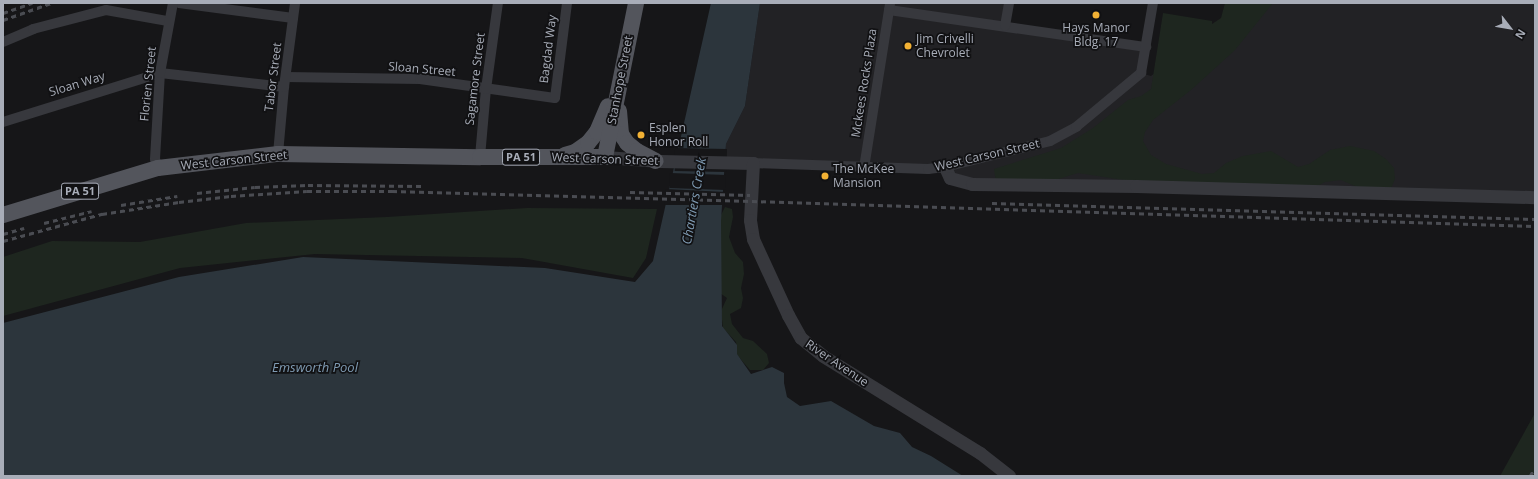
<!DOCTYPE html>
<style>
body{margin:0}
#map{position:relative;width:1538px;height:479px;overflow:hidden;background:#161618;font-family:"Open Sans",sans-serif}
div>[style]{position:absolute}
.built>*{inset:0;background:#222225}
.green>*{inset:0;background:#1e261f}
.water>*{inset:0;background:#2c353c}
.pier>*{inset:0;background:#161618;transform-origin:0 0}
.minor>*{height:10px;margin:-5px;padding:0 5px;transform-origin:5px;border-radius:5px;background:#37383d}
.tertiary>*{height:13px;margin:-6.5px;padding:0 6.5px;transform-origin:6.5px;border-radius:6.5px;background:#37383d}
.primary>*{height:16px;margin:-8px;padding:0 8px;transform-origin:8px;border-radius:8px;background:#53555c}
.rail>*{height:3px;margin-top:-1.5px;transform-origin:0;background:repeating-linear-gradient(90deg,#4a4c52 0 5px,transparent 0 9px)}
.dots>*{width:11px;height:11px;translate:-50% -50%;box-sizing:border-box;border:2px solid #111113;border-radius:50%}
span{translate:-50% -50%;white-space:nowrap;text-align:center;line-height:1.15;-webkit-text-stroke:3.5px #111113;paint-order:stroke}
.shield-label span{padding:1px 3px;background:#111113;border:1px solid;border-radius:3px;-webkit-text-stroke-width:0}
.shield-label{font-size:11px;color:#a8adb8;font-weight:700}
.poi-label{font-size:12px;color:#a8adb8}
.left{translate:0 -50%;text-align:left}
.street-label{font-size:12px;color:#a8adb8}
.water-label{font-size:13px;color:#7f9bb3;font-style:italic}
.frame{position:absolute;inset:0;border:4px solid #a8adb8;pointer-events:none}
.north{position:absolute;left:1490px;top:8px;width:40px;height:40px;-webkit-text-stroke:3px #111113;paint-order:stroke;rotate:121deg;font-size:11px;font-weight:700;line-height:16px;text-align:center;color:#a8adb8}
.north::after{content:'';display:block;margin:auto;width:14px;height:18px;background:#a8adb8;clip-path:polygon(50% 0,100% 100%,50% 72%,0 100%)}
</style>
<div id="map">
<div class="built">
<i style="clip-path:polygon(760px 3px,1009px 3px,1005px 26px,1146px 47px,1141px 73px,1151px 76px,1244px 3px,1535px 3px,1535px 197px,972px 184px,945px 167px,725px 163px,726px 144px,745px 106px)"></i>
</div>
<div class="green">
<i style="clip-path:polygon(1225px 3px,1273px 3px,1235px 50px,1191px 90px,1153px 120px,1145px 132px,1143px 141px,1151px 155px,1166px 164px,1202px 174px,1214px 173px,1226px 163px,1243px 156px,1271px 151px,1298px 167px,1309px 164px,1330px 150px,1350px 146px,1374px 151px,1386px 159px,1394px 168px,1395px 179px,1391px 188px,1357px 187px,1341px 180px,1325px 182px,1308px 191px,1176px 188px,1078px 173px,1042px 184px,996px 183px,994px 169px,1061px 148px,1093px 128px,1128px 100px,1141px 96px,1151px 89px,1163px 13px,1212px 21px,1212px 24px,1221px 18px)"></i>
<i style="clip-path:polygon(725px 207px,732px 209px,733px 217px,729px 237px,735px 253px,743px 262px,744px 274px,741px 288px,743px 298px,741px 308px,730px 314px,732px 324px,743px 338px,753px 341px,767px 354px,769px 363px,763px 370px,750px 370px,737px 355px,736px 342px,723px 328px,721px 311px,727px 298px,717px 291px,721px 215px)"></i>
<i style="clip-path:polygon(527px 208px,657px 209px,646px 258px,633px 278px,522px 258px,315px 254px,180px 268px,3px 316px,3px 257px,52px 241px,140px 242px,246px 223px,387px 217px)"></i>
<i style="clip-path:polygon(1535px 413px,1535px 476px,1500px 476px)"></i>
</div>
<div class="water">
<i style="clip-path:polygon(711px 3px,760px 3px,745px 106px,726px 144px,721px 221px,722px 326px,737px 345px,737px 354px,751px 374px,772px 367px,784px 373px,784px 383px,787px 397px,800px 406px,831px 401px,874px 426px,900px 433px,912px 447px,931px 456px,963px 476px,3px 476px,3px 323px,179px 277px,303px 257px,545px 268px,635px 282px,653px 261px)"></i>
</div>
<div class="pier">
<i style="left:675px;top:148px;width:52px;height:23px;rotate:1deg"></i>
<i style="left:670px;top:173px;width:56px;height:15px;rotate:2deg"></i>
<i style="clip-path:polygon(666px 189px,725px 192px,724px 205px,664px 205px)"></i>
</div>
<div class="minor">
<i style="left:179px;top:3px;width:115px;rotate:7.5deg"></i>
<i style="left:889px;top:10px;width:260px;rotate:8.2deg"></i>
<i style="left:1005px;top:26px;width:23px;rotate:-80deg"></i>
<i style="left:3px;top:42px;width:33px;rotate:-23deg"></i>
<i style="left:33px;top:29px;width:75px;rotate:-14.6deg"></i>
<i style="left:106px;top:10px;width:63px;rotate:10.1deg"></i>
<i style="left:286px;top:77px;width:134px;rotate:0.9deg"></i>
<i style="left:420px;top:79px;width:136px;rotate:8deg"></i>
<i style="left:555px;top:98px;width:96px;rotate:-82.8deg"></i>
<i style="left:3px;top:122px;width:164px;rotate:-17.3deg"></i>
<i style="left:160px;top:73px;width:125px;rotate:6.4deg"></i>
<i style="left:278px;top:154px;width:67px;rotate:-84.9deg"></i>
<i style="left:284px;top:87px;width:85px;rotate:-82.5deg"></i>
<i style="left:480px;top:157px;width:68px;rotate:-85deg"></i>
<i style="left:486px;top:89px;width:87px;rotate:-82.1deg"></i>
<i style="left:753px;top:163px;width:175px;rotate:2deg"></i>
<i style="left:928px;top:169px;width:17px;rotate:-7deg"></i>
<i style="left:945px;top:167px;width:108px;rotate:-13.9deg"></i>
<i style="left:1050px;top:141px;width:30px;rotate:-28deg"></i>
<i style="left:1076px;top:127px;width:85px;rotate:-39.7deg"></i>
<i style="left:1141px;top:73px;width:71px;rotate:-80.3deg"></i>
<i style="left:158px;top:168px;width:9px;rotate:-108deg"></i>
<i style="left:155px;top:159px;width:86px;rotate:-86.7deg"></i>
<i style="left:160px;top:73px;width:71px;rotate:-79.5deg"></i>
<i style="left:864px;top:168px;width:166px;rotate:-81deg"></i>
</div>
<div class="tertiary">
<i style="left:605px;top:157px;width:55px;rotate:4.2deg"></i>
<i style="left:660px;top:161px;width:93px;rotate:1.2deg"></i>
<i style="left:753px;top:163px;width:57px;rotate:93deg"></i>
<i style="left:750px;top:220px;width:19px;rotate:81deg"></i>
<i style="left:753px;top:239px;width:84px;rotate:65.3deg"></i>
<i style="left:788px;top:315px;width:26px;rotate:61deg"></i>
<i style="left:801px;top:338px;width:28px;rotate:39deg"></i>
<i style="left:823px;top:356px;width:185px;rotate:31.7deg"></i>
<i style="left:980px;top:453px;width:37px;rotate:38deg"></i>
<i style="left:945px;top:167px;width:12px;rotate:66deg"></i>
<i style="left:950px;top:178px;width:23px;rotate:15deg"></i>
<i style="left:972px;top:184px;width:164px;rotate:0.7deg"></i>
<i style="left:1136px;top:186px;width:399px;rotate:1.6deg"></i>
</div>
<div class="primary">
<i style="left:619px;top:111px;width:23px;rotate:85deg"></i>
<i style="left:621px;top:134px;width:11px;rotate:56deg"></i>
<i style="left:627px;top:143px;width:13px;rotate:39deg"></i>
<i style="left:637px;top:151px;width:21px;rotate:28deg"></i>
<i style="left:565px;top:155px;width:10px;rotate:-17deg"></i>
<i style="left:575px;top:152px;width:16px;rotate:-35deg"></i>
<i style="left:588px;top:143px;width:14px;rotate:-51deg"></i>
<i style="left:597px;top:132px;width:28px;rotate:-67deg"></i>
<i style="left:3px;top:215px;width:162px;rotate:-16.9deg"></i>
<i style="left:158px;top:168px;width:121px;rotate:-6.7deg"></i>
<i style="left:278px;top:154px;width:202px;rotate:0.9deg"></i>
<i style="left:480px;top:157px;width:125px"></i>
<i style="left:605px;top:157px;width:157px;rotate:-78.6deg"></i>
</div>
<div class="rail">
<i style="left:3px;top:13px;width:31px;rotate:-19deg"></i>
<i style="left:3px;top:20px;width:51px;rotate:-19.5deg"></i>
<i style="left:630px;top:192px;width:120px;rotate:1.4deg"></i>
<i style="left:197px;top:193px;width:58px;rotate:-5.9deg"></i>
<i style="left:255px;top:187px;width:53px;rotate:-2.2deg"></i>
<i style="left:308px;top:185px;width:114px;rotate:0.5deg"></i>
<i style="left:992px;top:203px;width:543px;rotate:1.69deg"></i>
<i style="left:121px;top:205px;width:57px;rotate:-9.1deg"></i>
<i style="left:44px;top:223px;width:49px;rotate:-14deg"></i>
<i style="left:3px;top:234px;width:22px;rotate:-16deg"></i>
<i style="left:3px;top:241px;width:103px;rotate:-15.3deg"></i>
<i style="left:102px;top:214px;width:78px;rotate:-8.9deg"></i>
<i style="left:179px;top:202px;width:52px;rotate:-6.6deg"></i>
<i style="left:231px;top:196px;width:76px;rotate:-3.8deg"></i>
<i style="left:307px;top:191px;width:85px"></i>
<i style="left:392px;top:191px;width:360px;rotate:1.6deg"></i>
<i style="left:752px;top:201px;width:783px;rotate:1.83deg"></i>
<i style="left:1530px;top:476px;width:9px;rotate:-58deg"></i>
</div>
<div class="dots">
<i style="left:1096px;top:15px;background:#f2b134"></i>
<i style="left:908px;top:46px;background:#f2b134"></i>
<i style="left:641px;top:135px;background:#f2b134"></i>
<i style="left:825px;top:176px;background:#f2b134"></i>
</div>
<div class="shield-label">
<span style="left:521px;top:157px">PA 51</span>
<span style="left:80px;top:191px">PA 51</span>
</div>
<div class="poi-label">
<span style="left:1096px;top:35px">Hays Manor<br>Bldg. 17</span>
<span class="left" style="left:916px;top:46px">Jim Crivelli<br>Chevrolet</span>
<span class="left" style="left:649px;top:135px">Esplen<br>Honor Roll</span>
<span class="left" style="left:833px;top:176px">The McKee<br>Mansion</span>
</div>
<div class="street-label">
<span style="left:548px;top:49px;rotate:-83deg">Bagdad Way</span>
<span style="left:422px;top:69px;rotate:5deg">Sloan Street</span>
<span style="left:273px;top:77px;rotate:-83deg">Tabor Street</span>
<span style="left:475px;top:79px;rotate:-83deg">Sagamore Street</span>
<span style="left:620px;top:80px;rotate:-79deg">Stanhope Street</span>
<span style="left:864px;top:83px;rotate:-81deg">Mckees Rocks Plaza</span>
<span style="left:77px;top:84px;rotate:-17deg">Sloan Way</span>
<span style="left:148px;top:84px;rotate:-84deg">Florien Street</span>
<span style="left:987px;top:155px;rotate:-13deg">West Carson Street</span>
<span style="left:605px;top:159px;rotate:2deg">West Carson Street</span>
<span style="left:234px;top:160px;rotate:-6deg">West Carson Street</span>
<span style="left:837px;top:363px;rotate:34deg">River Avenue</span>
</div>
<div class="water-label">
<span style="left:694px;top:201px;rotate:-80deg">Chartiers Creek</span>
<span style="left:315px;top:367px">Emsworth Pool</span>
</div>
<div class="frame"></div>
<div class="north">N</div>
</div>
